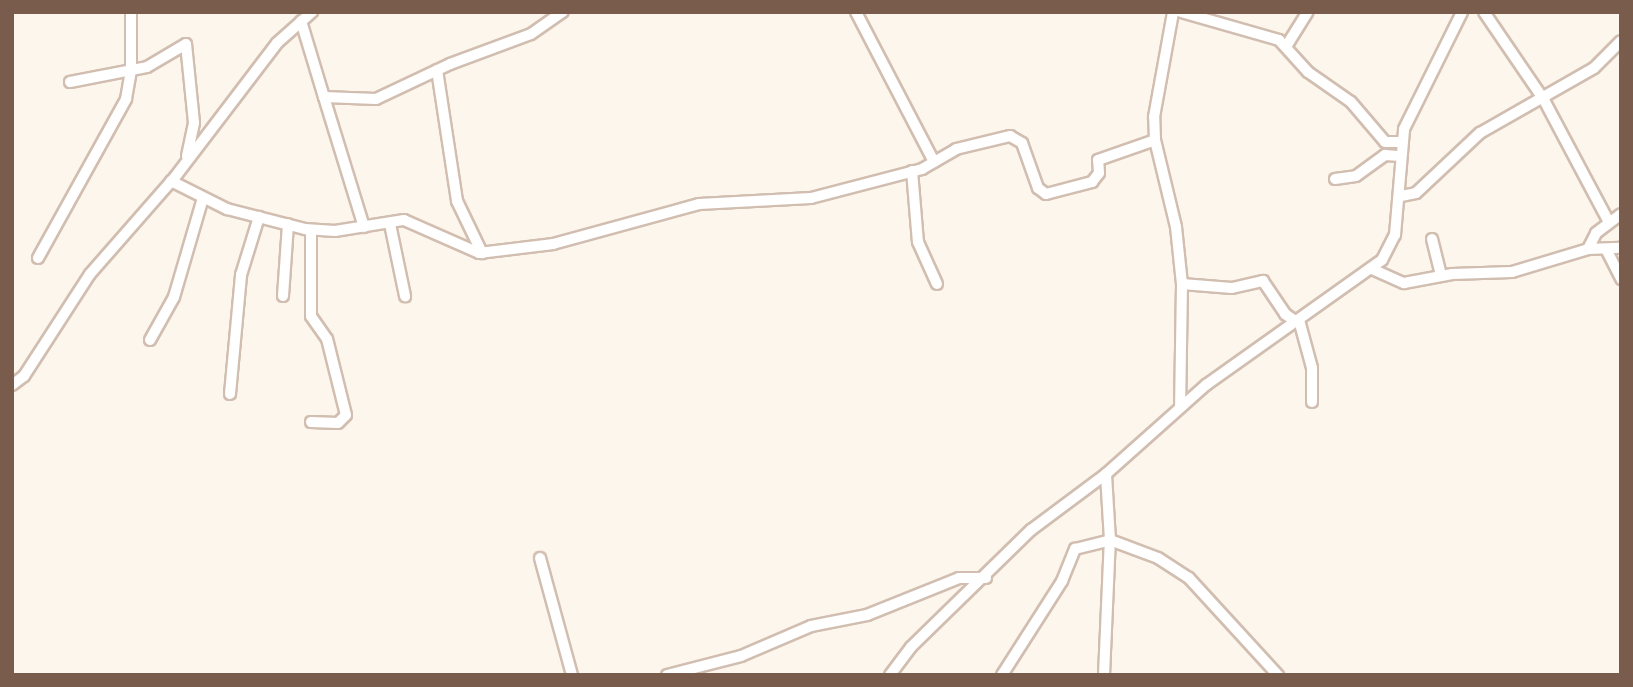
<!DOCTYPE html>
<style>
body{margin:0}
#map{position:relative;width:1633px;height:687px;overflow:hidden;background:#fdf6ec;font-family:Signika,sans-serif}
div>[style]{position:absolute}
.roads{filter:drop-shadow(2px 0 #d1beb0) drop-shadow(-2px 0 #d1beb0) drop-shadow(0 2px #d1beb0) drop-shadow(0 -2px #d1beb0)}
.minor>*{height:10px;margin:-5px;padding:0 5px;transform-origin:5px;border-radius:5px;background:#fff}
span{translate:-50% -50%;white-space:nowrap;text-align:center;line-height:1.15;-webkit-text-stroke:6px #fffaf3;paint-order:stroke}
.frame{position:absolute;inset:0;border:14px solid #7a5c4d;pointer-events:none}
</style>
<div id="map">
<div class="roads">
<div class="minor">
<i style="left:856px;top:12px;width:169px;rotate:62.5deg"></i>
<i style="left:1181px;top:12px;width:102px;rotate:15.9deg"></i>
<i style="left:1279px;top:40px;width:43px;rotate:47.8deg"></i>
<i style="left:1308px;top:72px;width:52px;rotate:34.9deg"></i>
<i style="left:1351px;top:102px;width:52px;rotate:49.6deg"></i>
<i style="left:1385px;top:142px;width:16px"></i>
<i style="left:1484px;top:12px;width:107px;rotate:55.7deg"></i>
<i style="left:1544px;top:100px;width:138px;rotate:62deg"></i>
<i style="left:301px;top:21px;width:79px;rotate:73.2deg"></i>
<i style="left:324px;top:97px;width:52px;rotate:2.2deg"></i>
<i style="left:376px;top:99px;width:82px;rotate:-25.3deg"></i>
<i style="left:450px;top:64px;width:86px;rotate:-20.3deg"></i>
<i style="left:531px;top:34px;width:39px;rotate:-35deg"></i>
<i style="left:1287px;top:45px;width:39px;rotate:-58deg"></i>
<i style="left:437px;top:70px;width:133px;rotate:81.3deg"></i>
<i style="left:457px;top:201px;width:58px;rotate:64.3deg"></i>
<i style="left:70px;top:82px;width:78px;rotate:-11deg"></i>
<i style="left:147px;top:67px;width:45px;rotate:-30.5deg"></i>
<i style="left:186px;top:44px;width:79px;rotate:84.2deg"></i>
<i style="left:194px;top:123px;width:34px;rotate:102deg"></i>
<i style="left:324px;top:97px;width:136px;rotate:72.9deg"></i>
<i style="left:1155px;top:140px;width:89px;rotate:76.4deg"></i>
<i style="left:1176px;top:227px;width:57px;rotate:84deg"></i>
<i style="left:1182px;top:284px;width:123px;rotate:90.9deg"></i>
<i style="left:912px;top:171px;width:71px;rotate:85.2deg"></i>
<i style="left:918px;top:242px;width:46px;rotate:65.7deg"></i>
<i style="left:1335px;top:179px;width:21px;rotate:-8deg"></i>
<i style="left:1356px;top:176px;width:36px;rotate:-36deg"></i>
<i style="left:1385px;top:155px;width:16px;rotate:4deg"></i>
<i style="left:171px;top:181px;width:63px;rotate:26.6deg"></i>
<i style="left:227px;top:209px;width:81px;rotate:14.4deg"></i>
<i style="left:305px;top:229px;width:30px;rotate:4deg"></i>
<i style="left:335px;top:231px;width:70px;rotate:-9.1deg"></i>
<i style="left:404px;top:220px;width:82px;rotate:23.7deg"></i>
<i style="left:479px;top:253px;width:75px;rotate:-6.9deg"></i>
<i style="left:553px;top:244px;width:151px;rotate:-15.3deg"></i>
<i style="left:699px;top:204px;width:112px;rotate:-3.1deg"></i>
<i style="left:811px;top:198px;width:115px;rotate:-14.6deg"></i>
<i style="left:922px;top:169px;width:39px;rotate:-30deg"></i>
<i style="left:956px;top:149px;width:56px;rotate:-13.5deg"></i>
<i style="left:1010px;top:136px;width:14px;rotate:30deg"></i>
<i style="left:1022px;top:143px;width:48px;rotate:70.4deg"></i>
<i style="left:1038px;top:188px;width:10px;rotate:37deg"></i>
<i style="left:1046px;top:194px;width:48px;rotate:-14.6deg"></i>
<i style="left:1092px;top:182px;width:11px;rotate:-52deg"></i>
<i style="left:1099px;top:173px;width:13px;rotate:-94deg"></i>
<i style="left:1098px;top:160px;width:60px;rotate:-19.3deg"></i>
<i style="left:1155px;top:140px;width:23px;rotate:-92deg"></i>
<i style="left:1154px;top:117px;width:107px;rotate:-79.7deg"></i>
<i style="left:1401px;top:196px;width:15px;rotate:-11deg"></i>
<i style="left:1416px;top:193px;width:88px;rotate:-43.2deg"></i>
<i style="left:1480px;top:133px;width:131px;rotate:-29.7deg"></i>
<i style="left:1594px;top:68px;width:38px;rotate:-45deg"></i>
<i style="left:390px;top:224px;width:74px;rotate:78.2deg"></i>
<i style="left:1432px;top:239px;width:38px;rotate:76deg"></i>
<i style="left:1588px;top:249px;width:18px;rotate:-63deg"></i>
<i style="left:1596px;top:233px;width:31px;rotate:-37deg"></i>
<i style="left:1606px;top:249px;width:34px;rotate:63deg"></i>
<i style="left:38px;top:258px;width:182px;rotate:-61deg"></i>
<i style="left:126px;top:99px;width:29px;rotate:-80deg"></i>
<i style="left:131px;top:70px;width:58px;rotate:-90deg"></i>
<i style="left:1372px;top:269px;width:35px;rotate:24deg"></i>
<i style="left:1404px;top:283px;width:49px;rotate:-10.6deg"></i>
<i style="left:1452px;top:274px;width:60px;rotate:-1.9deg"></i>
<i style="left:1512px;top:272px;width:79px;rotate:-16.8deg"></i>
<i style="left:1588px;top:249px;width:33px;rotate:-2deg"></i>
<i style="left:1182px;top:284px;width:50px;rotate:4.6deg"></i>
<i style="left:1232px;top:288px;width:32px;rotate:-13deg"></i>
<i style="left:1263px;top:281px;width:40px;rotate:56deg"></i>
<i style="left:1285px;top:314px;width:14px;rotate:34deg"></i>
<i style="left:283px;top:296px;width:72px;rotate:-86deg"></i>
<i style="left:1299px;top:320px;width:50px;rotate:74.8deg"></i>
<i style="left:1312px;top:368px;width:34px;rotate:90deg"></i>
<i style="left:150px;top:340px;width:49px;rotate:-60.8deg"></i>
<i style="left:174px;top:297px;width:103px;rotate:-73.7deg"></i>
<i style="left:12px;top:385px;width:15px;rotate:-37deg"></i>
<i style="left:24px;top:376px;width:121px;rotate:-57.1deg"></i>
<i style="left:90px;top:274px;width:129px;rotate:-48.8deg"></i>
<i style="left:175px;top:177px;width:168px;rotate:-52.7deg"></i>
<i style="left:277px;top:43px;width:47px;rotate:-41.5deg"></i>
<i style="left:230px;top:394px;width:120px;rotate:-84.7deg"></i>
<i style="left:241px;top:275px;width:61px;rotate:-72.8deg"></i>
<i style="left:311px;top:422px;width:27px;rotate:2deg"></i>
<i style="left:338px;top:423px;width:11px;rotate:-45deg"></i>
<i style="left:346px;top:415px;width:78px;rotate:-104deg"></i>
<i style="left:327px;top:339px;width:28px;rotate:-125deg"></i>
<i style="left:311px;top:316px;width:86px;rotate:-90deg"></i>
<i style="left:540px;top:558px;width:121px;rotate:74.7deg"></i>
<i style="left:667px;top:675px;width:76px;rotate:-14.4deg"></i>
<i style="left:741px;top:656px;width:76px;rotate:-23.2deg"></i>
<i style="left:811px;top:626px;width:57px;rotate:-11.1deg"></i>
<i style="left:867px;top:615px;width:99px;rotate:-21.9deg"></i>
<i style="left:959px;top:578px;width:27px"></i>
<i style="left:890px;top:675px;width:35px;rotate:-53deg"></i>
<i style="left:911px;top:647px;width:168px;rotate:-44.3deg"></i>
<i style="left:1031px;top:530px;width:94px;rotate:-36.7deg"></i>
<i style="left:1106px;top:474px;width:134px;rotate:-41.7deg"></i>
<i style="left:1206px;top:385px;width:216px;rotate:-35.4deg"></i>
<i style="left:1382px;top:260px;width:28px;rotate:-63deg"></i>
<i style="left:1395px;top:235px;width:106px;rotate:-85.1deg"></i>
<i style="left:1404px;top:129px;width:131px;rotate:-63.6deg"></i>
<i style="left:1002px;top:675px;width:112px;rotate:-57.4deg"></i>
<i style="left:1062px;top:581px;width:35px;rotate:-68deg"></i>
<i style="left:1075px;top:549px;width:36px;rotate:-14deg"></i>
<i style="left:1110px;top:540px;width:51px;rotate:20.6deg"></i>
<i style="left:1158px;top:558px;width:37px;rotate:33deg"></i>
<i style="left:1189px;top:578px;width:132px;rotate:47.5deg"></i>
<i style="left:1104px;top:675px;width:135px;rotate:-87.5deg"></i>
<i style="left:1110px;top:540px;width:66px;rotate:-93.5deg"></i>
</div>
</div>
<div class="frame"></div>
</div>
